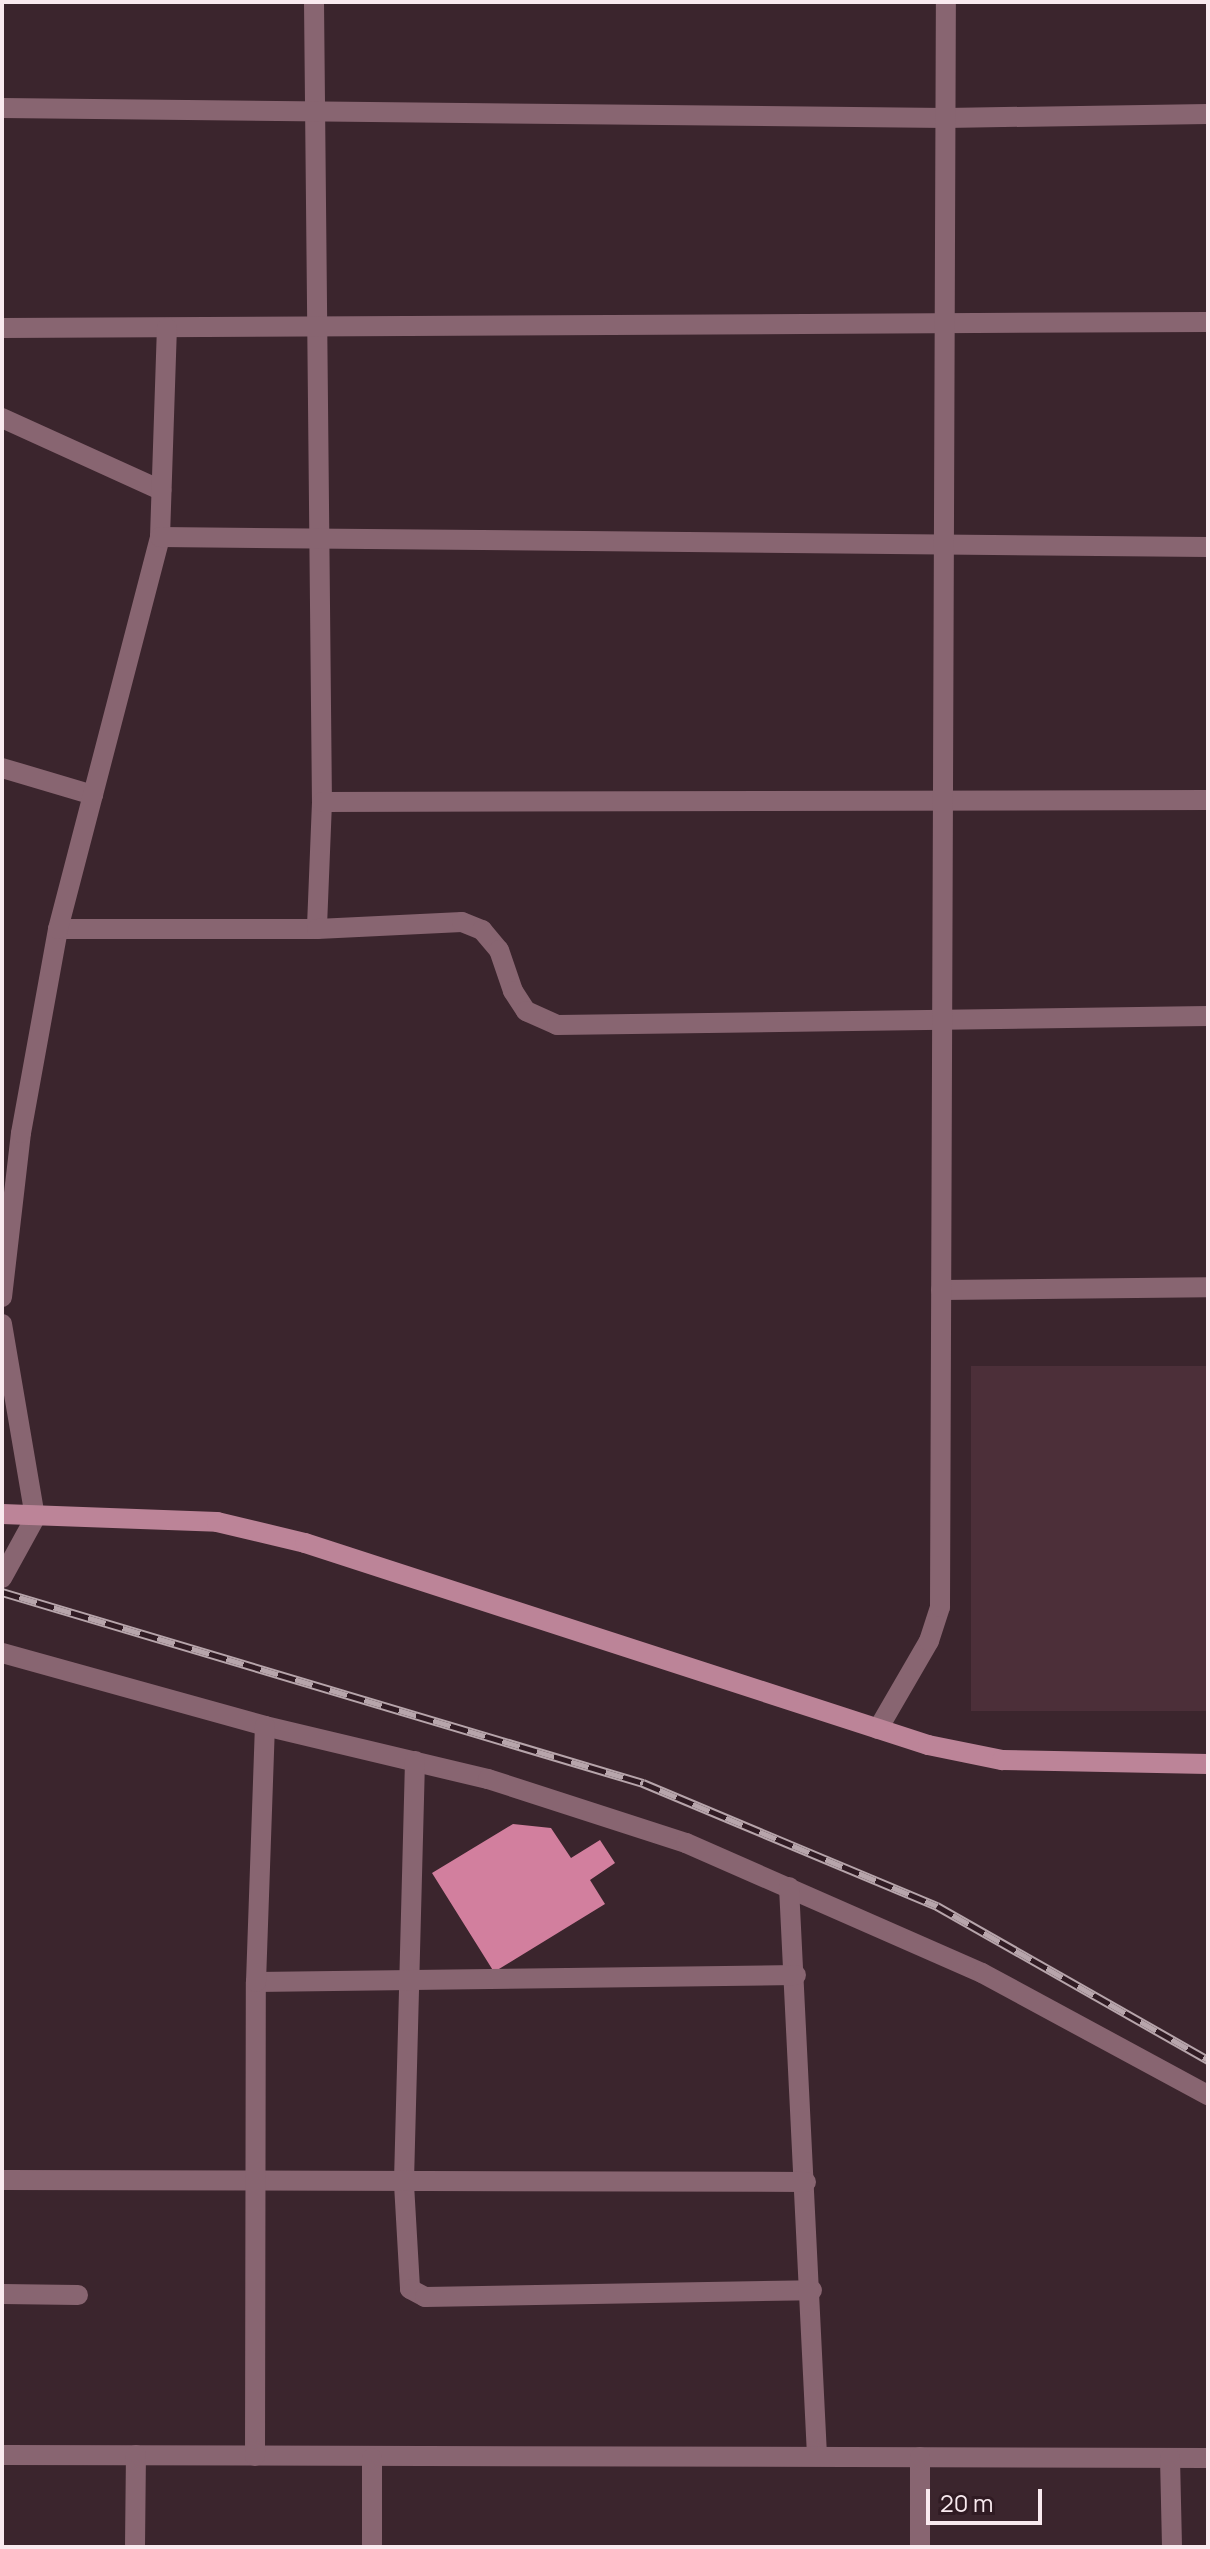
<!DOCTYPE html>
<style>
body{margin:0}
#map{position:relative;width:1210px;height:2549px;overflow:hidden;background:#3b252d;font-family:Manrope,sans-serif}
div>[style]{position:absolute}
.built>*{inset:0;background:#4c2f39;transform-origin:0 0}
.building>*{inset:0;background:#d27f9e}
.minor>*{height:20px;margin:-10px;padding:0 10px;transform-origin:10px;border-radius:10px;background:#886571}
.tertiary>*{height:20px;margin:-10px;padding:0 10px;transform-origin:10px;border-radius:10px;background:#886571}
.secondary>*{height:20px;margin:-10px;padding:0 10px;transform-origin:10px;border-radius:10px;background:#bc8498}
.rail>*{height:9px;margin-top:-4.5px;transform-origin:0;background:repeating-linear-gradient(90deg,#301b23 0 18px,#b7a5ab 0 36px);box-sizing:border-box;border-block:2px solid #b7a5ab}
span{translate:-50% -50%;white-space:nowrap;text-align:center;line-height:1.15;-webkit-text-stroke:8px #301b23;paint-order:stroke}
.frame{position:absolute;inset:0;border:4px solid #f9eaef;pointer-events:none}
.scale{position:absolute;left:926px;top:2489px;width:116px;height:36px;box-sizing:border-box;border:4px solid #f9eaef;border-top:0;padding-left:10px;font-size:24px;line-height:28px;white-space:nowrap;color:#f9eaef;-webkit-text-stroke:6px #301b23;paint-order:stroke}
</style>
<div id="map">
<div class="built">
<i style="left:971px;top:1366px;width:237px;height:345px"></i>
</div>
<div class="building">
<i style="clip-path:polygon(513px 1824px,551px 1828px,571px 1858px,600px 1840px,615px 1863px,590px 1880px,605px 1904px,494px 1972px,432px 1873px)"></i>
</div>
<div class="minor">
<i style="left:314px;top:2px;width:800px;rotate:89.43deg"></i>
<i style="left:322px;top:802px;width:127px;rotate:92.3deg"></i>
<i style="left:2px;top:108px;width:944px;rotate:0.61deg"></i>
<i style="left:946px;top:118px;width:262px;rotate:-0.9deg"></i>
<i style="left:2px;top:328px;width:1206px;rotate:-0.29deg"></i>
<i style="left:2px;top:418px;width:175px;rotate:24.4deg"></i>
<i style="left:160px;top:537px;width:209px;rotate:-88.1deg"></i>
<i style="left:2px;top:768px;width:95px;rotate:16.5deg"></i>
<i style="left:322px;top:802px;width:886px;rotate:-0.13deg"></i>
<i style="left:58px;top:929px;width:259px"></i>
<i style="left:317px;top:929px;width:145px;rotate:-2.8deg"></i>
<i style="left:462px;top:922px;width:22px;rotate:22deg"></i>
<i style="left:482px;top:930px;width:26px;rotate:50deg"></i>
<i style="left:499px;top:950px;width:43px;rotate:71.1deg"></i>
<i style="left:513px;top:991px;width:24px;rotate:57deg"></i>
<i style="left:526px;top:1011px;width:34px;rotate:24deg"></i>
<i style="left:557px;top:1025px;width:651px;rotate:-0.79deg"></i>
<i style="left:941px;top:1290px;width:267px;rotate:-0.6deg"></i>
<i style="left:2px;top:1297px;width:165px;rotate:-83.4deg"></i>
<i style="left:21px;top:1133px;width:207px;rotate:-79.7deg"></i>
<i style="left:58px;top:929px;width:405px;rotate:-75.4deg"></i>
<i style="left:160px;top:537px;width:1048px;rotate:0.55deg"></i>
<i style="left:2px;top:1324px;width:197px;rotate:80.3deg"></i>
<i style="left:2px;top:1653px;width:273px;rotate:15.5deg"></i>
<i style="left:265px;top:1726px;width:229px;rotate:13.4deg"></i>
<i style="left:488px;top:1779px;width:208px;rotate:17.9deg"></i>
<i style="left:686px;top:1843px;width:323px;rotate:23.7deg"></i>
<i style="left:982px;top:1973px;width:257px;rotate:28.4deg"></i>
<i style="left:878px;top:1729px;width:102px;rotate:-59.9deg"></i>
<i style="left:929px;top:1641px;width:36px;rotate:-72deg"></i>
<i style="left:940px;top:1607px;width:1605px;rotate:-89.79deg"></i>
<i style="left:415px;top:1761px;width:423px;rotate:91.5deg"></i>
<i style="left:404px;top:2184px;width:105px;rotate:86.7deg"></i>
<i style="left:410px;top:2289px;width:17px;rotate:28deg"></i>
<i style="left:425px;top:2297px;width:387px;rotate:-1deg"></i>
<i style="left:789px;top:1887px;width:569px;rotate:87.18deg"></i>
<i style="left:256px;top:1982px;width:540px;rotate:-0.74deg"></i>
<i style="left:2px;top:2180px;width:804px;rotate:0.14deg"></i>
<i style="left:2px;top:2294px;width:76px;rotate:0.8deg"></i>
<i style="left:2px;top:2455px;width:1206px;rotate:0.14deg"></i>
<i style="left:255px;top:2456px;width:474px;rotate:-89.9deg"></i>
<i style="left:256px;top:1982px;width:256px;rotate:-88deg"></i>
<i style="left:372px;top:2458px;width:89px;rotate:90deg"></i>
<i style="left:1170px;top:2458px;width:89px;rotate:88.7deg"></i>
<i style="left:135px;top:2547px;width:92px;rotate:-89.4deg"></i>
<i style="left:920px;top:2547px;width:90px;rotate:-90deg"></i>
</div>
<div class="tertiary">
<i style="left:2px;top:1578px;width:68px;rotate:-61.2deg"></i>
</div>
<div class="secondary">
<i style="left:2px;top:1514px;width:215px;rotate:2.1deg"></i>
<i style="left:217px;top:1522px;width:90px;rotate:13.4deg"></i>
<i style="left:305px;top:1543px;width:655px;rotate:17.96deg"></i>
<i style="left:928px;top:1745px;width:76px;rotate:11.5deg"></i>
<i style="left:1002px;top:1760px;width:206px;rotate:1.1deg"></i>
</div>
<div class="rail">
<i style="left:2px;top:1592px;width:669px;rotate:16.59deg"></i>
<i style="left:643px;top:1783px;width:319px;rotate:22.7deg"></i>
<i style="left:937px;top:1906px;width:312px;rotate:29.6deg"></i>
</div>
<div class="frame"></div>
<div class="scale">20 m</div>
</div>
